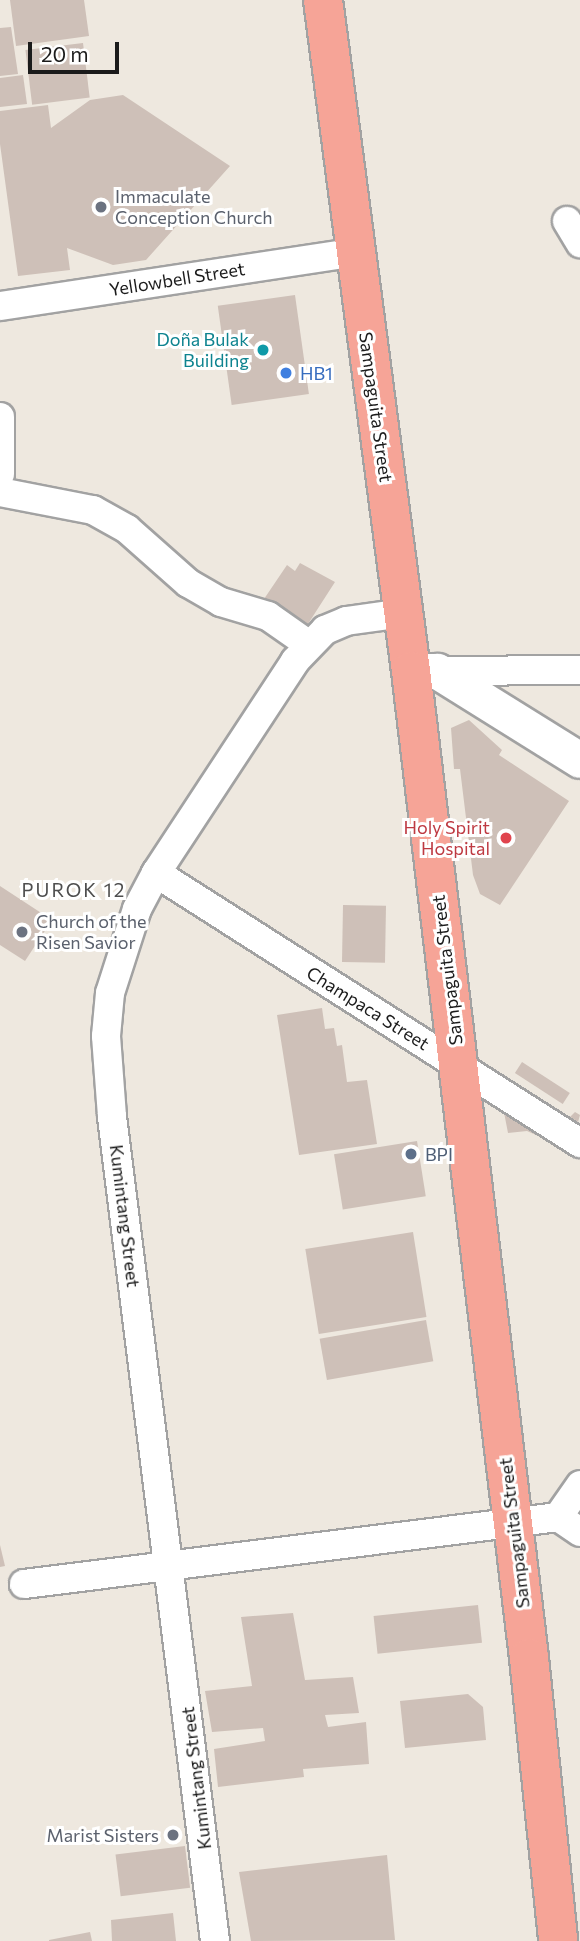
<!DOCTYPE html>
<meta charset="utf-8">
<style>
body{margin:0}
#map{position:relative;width:580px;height:1941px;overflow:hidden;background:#eee8df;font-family:Commissioner,sans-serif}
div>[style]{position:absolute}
.building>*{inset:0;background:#cec0b8;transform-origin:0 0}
.roads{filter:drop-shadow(2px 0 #a2a2a2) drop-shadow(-2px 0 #a2a2a2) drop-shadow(0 2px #a2a2a2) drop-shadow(0 -2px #a2a2a2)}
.minor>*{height:28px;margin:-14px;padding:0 14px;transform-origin:14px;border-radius:14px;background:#fff}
.tertiary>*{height:35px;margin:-17.5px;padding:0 17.5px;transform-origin:17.5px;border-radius:17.5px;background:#fff}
.trunk>*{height:38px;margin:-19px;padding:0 19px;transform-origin:19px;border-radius:19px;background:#f6a497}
.dots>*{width:19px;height:19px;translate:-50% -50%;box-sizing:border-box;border:4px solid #fff;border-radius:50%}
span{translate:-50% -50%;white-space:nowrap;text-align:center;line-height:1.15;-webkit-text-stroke:6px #fff;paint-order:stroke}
.worship-label{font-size:18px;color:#5b616d}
.left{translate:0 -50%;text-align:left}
.right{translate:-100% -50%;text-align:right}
.street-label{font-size:18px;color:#1b1b1b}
.culture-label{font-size:18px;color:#0d838f}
.shop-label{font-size:18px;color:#366cbe}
.health-label{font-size:18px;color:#be3a42}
.service-label{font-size:18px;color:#4e5e75}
.neighbourhood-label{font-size:19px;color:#4e4e4e;letter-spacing:2px}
.scale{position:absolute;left:28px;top:42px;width:91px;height:32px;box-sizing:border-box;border:4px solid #1b1b1b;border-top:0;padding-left:9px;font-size:21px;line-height:24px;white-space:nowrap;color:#1b1b1b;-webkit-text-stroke:5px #fff;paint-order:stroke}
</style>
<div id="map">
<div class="building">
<i style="clip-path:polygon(10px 0,84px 0,89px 36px,16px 46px)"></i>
<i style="clip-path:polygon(11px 27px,18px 74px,0 76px,0 28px)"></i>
<i style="left:83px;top:43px;width:55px;height:58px;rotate:83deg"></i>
<i style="clip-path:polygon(23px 75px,27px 104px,0 107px,0 78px)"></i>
<i style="clip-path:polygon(123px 95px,230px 166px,146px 260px,113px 265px,67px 248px,70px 270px,18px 276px,0 144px,0 111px,48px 105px,51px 128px,90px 100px)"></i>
<i style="left:295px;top:295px;width:100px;height:78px;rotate:82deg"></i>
<i style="clip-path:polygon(300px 563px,335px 582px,306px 627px,264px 599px,287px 565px,295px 571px)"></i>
<i style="clip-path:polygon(469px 720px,502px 750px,499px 755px,569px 801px,500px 905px,480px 894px,473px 875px,460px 769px,454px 769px,451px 728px)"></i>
<i style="clip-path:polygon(0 886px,52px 920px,25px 961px,0 945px)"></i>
<i style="left:343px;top:905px;width:43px;height:57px;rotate:1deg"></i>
<i style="clip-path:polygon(322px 1008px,325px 1029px,334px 1028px,337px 1046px,342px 1045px,347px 1082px,367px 1080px,377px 1144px,299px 1155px,277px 1015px)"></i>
<i style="left:522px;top:1062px;width:57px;height:13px;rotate:33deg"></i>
<i style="clip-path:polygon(502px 1102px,549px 1131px,545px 1139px,527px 1131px,508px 1133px)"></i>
<i style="clip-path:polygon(575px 1112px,580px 1115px,578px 1122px,570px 1117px)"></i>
<i style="left:417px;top:1141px;width:56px;height:84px;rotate:81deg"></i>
<i style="left:413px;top:1232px;width:86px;height:109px;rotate:81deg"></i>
<i style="left:426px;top:1320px;width:42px;height:108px;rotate:80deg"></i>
<i style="clip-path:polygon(0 1545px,5px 1566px,0 1567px)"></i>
<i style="left:478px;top:1605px;width:38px;height:105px;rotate:84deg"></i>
<i style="clip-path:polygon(293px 1613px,305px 1680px,353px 1677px,359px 1713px,325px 1715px,328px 1727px,366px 1722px,369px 1764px,303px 1769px,304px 1777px,218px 1787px,214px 1749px,265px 1741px,263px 1728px,212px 1732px,205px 1691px,252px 1686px,241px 1617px)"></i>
<i style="clip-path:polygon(468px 1694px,483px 1707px,486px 1740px,405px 1748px,400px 1701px)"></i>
<i style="left:185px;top:1846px;width:42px;height:70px;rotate:83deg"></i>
<i style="clip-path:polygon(387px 1855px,395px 1940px,251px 1941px,239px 1872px)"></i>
<i style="clip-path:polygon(173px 1913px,176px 1941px,112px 1941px,111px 1920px)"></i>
<i style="clip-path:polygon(90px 1932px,92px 1941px,49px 1941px,49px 1940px)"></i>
</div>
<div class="roads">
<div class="minor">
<i style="left:567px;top:221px;width:26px;rotate:59deg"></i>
<i style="left:0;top:306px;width:359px;rotate:-8.6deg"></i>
<i style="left:0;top:417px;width:57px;rotate:90deg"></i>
<i style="left:0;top:492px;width:95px;rotate:11deg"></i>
<i style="left:93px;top:510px;width:39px;rotate:29deg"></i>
<i style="left:127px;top:529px;width:81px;rotate:41.5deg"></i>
<i style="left:188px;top:583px;width:38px;rotate:30deg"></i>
<i style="left:221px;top:602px;width:49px;rotate:16.6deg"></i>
<i style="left:268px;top:616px;width:49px;rotate:35deg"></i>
<i style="left:437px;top:671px;width:143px;rotate:-0.4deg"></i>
<i style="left:156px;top:873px;width:503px;rotate:32.49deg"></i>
<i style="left:558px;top:1517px;width:39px;rotate:-55deg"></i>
<i style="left:558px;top:1517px;width:27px;rotate:34deg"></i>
<i style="left:24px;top:1584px;width:538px;rotate:-7.15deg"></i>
<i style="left:215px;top:1941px;width:831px;rotate:-97.12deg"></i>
<i style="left:112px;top:1116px;width:80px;rotate:-94.3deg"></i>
<i style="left:106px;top:1036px;width:43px;rotate:-84.7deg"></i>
<i style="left:110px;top:993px;width:88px;rotate:-72.2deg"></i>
<i style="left:137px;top:909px;width:41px;rotate:-62.2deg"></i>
<i style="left:156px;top:873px;width:254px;rotate:-56.7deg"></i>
<i style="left:295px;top:661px;width:43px;rotate:-45.9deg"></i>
<i style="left:325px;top:630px;width:23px;rotate:-23deg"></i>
<i style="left:346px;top:621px;width:59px;rotate:-7.9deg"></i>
</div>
<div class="tertiary">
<i style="left:411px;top:671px;width:26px"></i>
<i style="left:437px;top:671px;width:168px;rotate:31.9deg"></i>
</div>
<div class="trunk">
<i style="left:323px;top:0;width:677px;rotate:82.53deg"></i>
<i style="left:411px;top:671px;width:994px;rotate:83.18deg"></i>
<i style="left:529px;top:1658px;width:284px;rotate:84.1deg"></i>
</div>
</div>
<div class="dots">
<i style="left:101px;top:207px;background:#6b7280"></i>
<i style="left:263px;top:350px;background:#0f9aa8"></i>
<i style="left:286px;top:373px;background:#3f7fe0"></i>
<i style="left:506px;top:838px;background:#e0444e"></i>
<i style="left:22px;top:932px;background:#6b7280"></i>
<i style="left:411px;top:1154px;background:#5c6f8a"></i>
<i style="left:173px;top:1835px;background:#6b7280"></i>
</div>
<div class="worship-label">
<span class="left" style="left:115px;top:207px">Immaculate<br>Conception Church</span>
<span class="left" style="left:36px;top:932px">Church of the<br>Risen Savior</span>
<span class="right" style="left:159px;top:1835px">Marist Sisters</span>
</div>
<div class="street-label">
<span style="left:177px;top:279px;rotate:-9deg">Yellowbell Street</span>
<span style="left:376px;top:407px;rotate:82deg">Sampaguita Street</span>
<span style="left:447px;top:970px;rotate:-97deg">Sampaguita Street</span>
<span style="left:368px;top:1008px;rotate:32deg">Champaca Street</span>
<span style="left:125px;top:1216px;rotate:83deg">Kumintang Street</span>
<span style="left:514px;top:1533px;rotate:-97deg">Sampaguita Street</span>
<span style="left:196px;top:1778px;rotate:-97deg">Kumintang Street</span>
</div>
<div class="culture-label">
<span class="right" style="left:249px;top:350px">Doña Bulak<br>Building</span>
</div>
<div class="shop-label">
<span class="left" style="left:300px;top:373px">HB1</span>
</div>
<div class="health-label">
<span class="right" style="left:490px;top:838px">Holy Spirit<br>Hospital</span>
</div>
<div class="service-label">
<span class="left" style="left:425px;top:1154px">BPI</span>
</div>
<div class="neighbourhood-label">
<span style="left:74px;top:890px">PUROK 12</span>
</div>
<div class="scale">20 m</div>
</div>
